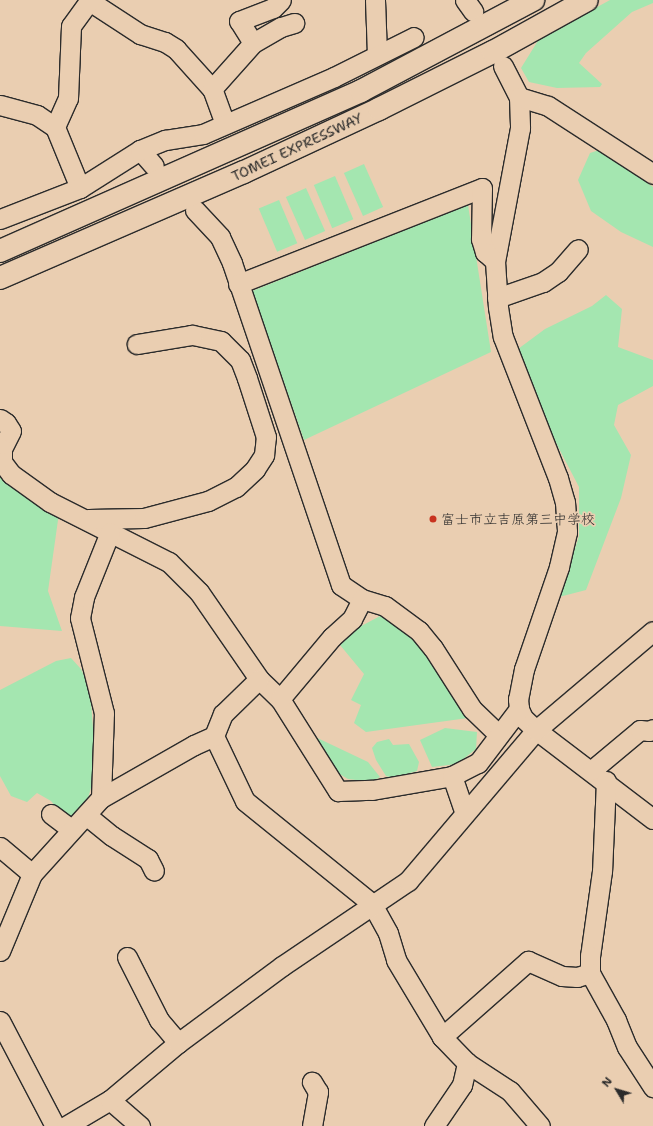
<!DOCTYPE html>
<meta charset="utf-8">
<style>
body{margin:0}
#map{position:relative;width:653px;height:1126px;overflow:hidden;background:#eaceb1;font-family:"Shantell Sans","Klee One",sans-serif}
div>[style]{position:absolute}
.green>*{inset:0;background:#a4e6b0;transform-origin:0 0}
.roads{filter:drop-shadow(1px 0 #2b2b2b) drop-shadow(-1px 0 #2b2b2b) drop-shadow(0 1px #2b2b2b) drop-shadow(0 -1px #2b2b2b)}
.minor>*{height:19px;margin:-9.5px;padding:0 9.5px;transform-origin:9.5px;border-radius:9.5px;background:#eaceb1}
.highway>*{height:22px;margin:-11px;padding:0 11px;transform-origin:11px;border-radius:11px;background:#eaceb1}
.dots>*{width:11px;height:11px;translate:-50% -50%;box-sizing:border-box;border:2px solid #eaceb1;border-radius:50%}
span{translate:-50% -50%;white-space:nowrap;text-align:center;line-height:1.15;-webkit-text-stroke:3.5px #eaceb1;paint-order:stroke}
.street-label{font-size:14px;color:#2b2b2b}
.poi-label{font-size:14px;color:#2b2b2b}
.left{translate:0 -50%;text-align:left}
.north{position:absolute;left:597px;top:1070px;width:40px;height:40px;-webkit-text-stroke:3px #eaceb1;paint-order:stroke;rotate:308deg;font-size:11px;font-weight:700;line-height:16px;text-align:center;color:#2b2b2b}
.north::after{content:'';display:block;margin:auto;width:14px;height:18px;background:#2b2b2b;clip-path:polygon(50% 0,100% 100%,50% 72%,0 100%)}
</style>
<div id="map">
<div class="green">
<i style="clip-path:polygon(610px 0,653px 0,653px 3px,632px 12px,586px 53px,579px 63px,602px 84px,600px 87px,557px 88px,529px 82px,521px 68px,539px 39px)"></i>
<i style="clip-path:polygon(602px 149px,653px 187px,653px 247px,621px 232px,591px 211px,578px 180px,590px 153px)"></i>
<i style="left:364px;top:164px;width:47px;height:22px;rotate:66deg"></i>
<i style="left:335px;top:176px;width:47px;height:23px;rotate:67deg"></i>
<i style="left:306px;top:188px;width:47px;height:22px;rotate:66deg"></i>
<i style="left:279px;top:200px;width:47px;height:22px;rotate:67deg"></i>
<i style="clip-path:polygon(468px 205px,491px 352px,304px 440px,252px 291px)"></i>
<i style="clip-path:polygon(606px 295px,622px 309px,618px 347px,653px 360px,653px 386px,618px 405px,614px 425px,631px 455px,621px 498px,586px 590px,559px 597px,579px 536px,579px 487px,542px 416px,518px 349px,545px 329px,592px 306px)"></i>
<i style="clip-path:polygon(17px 477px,59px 513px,48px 591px,62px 631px,0 626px,0 478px)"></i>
<i style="clip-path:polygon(382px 615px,409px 632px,455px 689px,468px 718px,366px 732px,354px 723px,361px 705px,351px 700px,364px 674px,340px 645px,350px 632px)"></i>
<i style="clip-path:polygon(71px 658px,81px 669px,90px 688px,95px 756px,92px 784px,87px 802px,72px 816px,62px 814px,51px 801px,37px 793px,27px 802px,11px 796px,0 776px,0 690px,56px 661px)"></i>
<i style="clip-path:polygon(445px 728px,477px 732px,476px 749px,457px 764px,432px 767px,420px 740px)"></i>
<i style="clip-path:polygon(309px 734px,368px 762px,380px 777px,372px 782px,348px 779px,331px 769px)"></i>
<i style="clip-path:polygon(389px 739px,393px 745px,409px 744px,419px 762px,417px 771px,393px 778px,386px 776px,376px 760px,372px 748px,377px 742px)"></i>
</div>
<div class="roads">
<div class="minor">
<i style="left:375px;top:0;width:54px;rotate:87.9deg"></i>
<i style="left:465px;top:0;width:14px;rotate:54deg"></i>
<i style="left:91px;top:2px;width:59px;rotate:33.1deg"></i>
<i style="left:140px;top:34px;width:26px;rotate:18deg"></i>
<i style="left:165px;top:42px;width:13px;rotate:32deg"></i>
<i style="left:176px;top:49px;width:54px;rotate:48deg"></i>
<i style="left:253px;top:43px;width:32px;rotate:-30deg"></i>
<i style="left:281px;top:27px;width:14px;rotate:-17deg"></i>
<i style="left:503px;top:66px;width:35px;rotate:63deg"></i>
<i style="left:519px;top:97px;width:31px;rotate:88deg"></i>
<i style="left:520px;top:128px;width:135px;rotate:100.6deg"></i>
<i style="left:495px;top:261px;width:46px;rotate:86.3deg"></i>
<i style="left:498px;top:307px;width:30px;rotate:81deg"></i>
<i style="left:503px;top:337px;width:151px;rotate:68.7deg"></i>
<i style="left:558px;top:478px;width:25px;rotate:74deg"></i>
<i style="left:565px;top:502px;width:30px;rotate:86deg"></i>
<i style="left:567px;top:532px;width:36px;rotate:103deg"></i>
<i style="left:559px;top:567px;width:108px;rotate:108.9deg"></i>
<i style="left:524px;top:669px;width:31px;rotate:101deg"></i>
<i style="left:518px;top:699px;width:10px;rotate:84deg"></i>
<i style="left:519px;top:709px;width:10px;rotate:66deg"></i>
<i style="left:523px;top:718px;width:18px;rotate:43deg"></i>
<i style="left:536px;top:730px;width:147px;rotate:37.3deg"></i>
<i style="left:519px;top:97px;width:30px;rotate:17deg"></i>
<i style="left:548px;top:106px;width:125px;rotate:32.9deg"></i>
<i style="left:0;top:105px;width:38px;rotate:15deg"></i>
<i style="left:37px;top:115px;width:22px;rotate:34deg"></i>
<i style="left:55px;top:127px;width:66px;rotate:67.7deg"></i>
<i style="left:225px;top:124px;width:37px;rotate:-110deg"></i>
<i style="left:212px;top:89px;width:62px;rotate:-48.3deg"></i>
<i style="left:253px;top:43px;width:26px;rotate:-122deg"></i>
<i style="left:239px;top:21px;width:36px;rotate:-21deg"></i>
<i style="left:273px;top:8px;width:11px;rotate:-45deg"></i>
<i style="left:55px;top:127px;width:32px;rotate:-66deg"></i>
<i style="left:68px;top:98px;width:72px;rotate:-87.6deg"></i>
<i style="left:71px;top:26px;width:32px;rotate:-54deg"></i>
<i style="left:140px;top:150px;width:21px;rotate:49deg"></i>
<i style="left:195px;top:210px;width:37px;rotate:47deg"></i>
<i style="left:220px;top:237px;width:29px;rotate:65deg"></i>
<i style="left:232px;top:263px;width:340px;rotate:71.3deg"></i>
<i style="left:341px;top:585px;width:25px;rotate:34deg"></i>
<i style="left:362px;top:599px;width:24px;rotate:17deg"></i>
<i style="left:385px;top:606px;width:42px;rotate:36.3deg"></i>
<i style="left:419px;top:631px;width:22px;rotate:51deg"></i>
<i style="left:433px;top:648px;width:72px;rotate:57.4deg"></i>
<i style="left:472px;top:709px;width:37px;rotate:44deg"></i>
<i style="left:0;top:219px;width:86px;rotate:-21.2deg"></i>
<i style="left:80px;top:188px;width:71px;rotate:-32.3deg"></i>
<i style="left:140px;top:150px;width:27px;rotate:-22deg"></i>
<i style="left:165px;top:140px;width:38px;rotate:-9deg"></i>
<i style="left:203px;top:134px;width:143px;rotate:-23.5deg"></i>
<i style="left:334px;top:77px;width:89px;rotate:-26.6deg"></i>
<i style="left:238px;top:284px;width:262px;rotate:-21.5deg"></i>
<i style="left:482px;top:188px;width:51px;rotate:91.1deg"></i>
<i style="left:481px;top:239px;width:14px;rotate:73deg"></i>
<i style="left:485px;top:252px;width:13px;rotate:42deg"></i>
<i style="left:497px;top:298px;width:49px;rotate:-19.2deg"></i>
<i style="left:543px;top:282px;width:18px;rotate:-34deg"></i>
<i style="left:558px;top:272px;width:30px;rotate:-49deg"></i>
<i style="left:0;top:419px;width:7px;rotate:34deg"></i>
<i style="left:6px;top:423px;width:9px;rotate:58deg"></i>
<i style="left:11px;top:431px;width:20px;rotate:117deg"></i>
<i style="left:2px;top:449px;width:13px;rotate:90deg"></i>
<i style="left:2px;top:462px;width:15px;rotate:53deg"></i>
<i style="left:11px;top:474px;width:48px;rotate:35.7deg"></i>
<i style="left:50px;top:502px;width:133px;rotate:26.8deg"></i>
<i style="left:169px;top:562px;width:42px;rotate:45deg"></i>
<i style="left:199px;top:592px;width:106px;rotate:55.4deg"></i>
<i style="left:259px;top:679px;width:29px;rotate:44deg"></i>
<i style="left:280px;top:699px;width:109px;rotate:57.8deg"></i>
<i style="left:338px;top:791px;width:34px;rotate:-2deg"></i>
<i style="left:372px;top:790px;width:81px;rotate:-9.9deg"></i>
<i style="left:452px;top:776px;width:29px;rotate:-27deg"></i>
<i style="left:478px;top:763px;width:68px;rotate:-52.8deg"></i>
<i style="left:88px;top:519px;width:56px;rotate:-1deg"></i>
<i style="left:144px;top:518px;width:66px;rotate:-14.9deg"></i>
<i style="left:208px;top:501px;width:31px;rotate:-27deg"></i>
<i style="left:236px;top:487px;width:26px;rotate:-43deg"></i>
<i style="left:255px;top:469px;width:17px;rotate:-57deg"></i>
<i style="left:264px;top:455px;width:18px;rotate:-84deg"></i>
<i style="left:266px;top:437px;width:62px;rotate:-107.9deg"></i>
<i style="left:247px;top:378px;width:19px;rotate:-111deg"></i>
<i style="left:240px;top:360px;width:27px;rotate:-135deg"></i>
<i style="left:221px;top:341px;width:30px;rotate:-168deg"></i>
<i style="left:192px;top:335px;width:56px;rotate:170.7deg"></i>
<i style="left:280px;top:699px;width:81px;rotate:-50deg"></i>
<i style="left:332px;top:637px;width:27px;rotate:-42deg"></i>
<i style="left:352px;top:619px;width:22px;rotate:-63deg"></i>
<i style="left:214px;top:736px;width:72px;rotate:64.5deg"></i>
<i style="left:245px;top:801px;width:164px;rotate:39deg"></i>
<i style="left:372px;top:904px;width:33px;rotate:61deg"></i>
<i style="left:388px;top:933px;width:28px;rotate:73deg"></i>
<i style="left:396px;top:960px;width:90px;rotate:59.1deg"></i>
<i style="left:442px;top:1037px;width:36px;rotate:46deg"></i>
<i style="left:467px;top:1063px;width:51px;rotate:33.1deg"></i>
<i style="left:510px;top:1091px;width:46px;rotate:49.4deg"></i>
<i style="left:592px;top:770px;width:62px;rotate:-39.8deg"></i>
<i style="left:640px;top:730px;width:9px;rotate:6deg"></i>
<i style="left:649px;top:731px;width:4px;rotate:-27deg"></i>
<i style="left:452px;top:776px;width:39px;rotate:71deg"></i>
<i style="left:606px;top:781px;width:90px;rotate:92.5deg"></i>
<i style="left:602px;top:871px;width:86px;rotate:98deg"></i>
<i style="left:590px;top:956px;width:17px;rotate:90deg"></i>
<i style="left:590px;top:973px;width:54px;rotate:61deg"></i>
<i style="left:616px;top:1020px;width:29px;rotate:68deg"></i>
<i style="left:627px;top:1047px;width:48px;rotate:57deg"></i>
<i style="left:101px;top:798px;width:85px;rotate:-88deg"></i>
<i style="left:104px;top:713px;width:98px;rotate:-104.2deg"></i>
<i style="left:80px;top:618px;width:21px;rotate:-79deg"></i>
<i style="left:84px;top:597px;width:70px;rotate:-68.2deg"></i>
<i style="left:51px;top:814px;width:26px;rotate:37deg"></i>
<i style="left:86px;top:815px;width:33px;rotate:39deg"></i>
<i style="left:112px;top:836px;width:43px;rotate:32.6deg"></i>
<i style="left:148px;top:859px;width:13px;rotate:63deg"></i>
<i style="left:0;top:847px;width:42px;rotate:40.2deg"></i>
<i style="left:0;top:951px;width:83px;rotate:-67.4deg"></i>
<i style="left:32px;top:874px;width:103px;rotate:-47.8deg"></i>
<i style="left:101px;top:798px;width:107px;rotate:-29.7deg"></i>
<i style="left:194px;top:745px;width:22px;rotate:-24deg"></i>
<i style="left:214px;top:736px;width:24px;rotate:-68deg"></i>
<i style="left:223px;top:714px;width:50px;rotate:-44.2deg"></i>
<i style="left:127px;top:957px;width:71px;rotate:63.1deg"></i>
<i style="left:159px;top:1020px;width:30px;rotate:50deg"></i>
<i style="left:0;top:1021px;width:119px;rotate:62.4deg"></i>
<i style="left:442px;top:1037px;width:115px;rotate:-41.5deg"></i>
<i style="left:528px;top:961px;width:37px;rotate:24deg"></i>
<i style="left:562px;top:976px;width:15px;rotate:4deg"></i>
<i style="left:577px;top:977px;width:14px;rotate:-17deg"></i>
<i style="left:110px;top:1100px;width:40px;rotate:41deg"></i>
<i style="left:66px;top:1126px;width:51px;rotate:-30.6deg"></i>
<i style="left:110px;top:1100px;width:89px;rotate:-40deg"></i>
<i style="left:178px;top:1043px;width:129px;rotate:-36.5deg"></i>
<i style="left:282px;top:966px;width:152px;rotate:-34deg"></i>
<i style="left:408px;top:881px;width:198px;rotate:-49.7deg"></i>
<i style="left:536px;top:730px;width:153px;rotate:-40.2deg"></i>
<i style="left:312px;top:1126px;width:35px;rotate:-80deg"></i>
<i style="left:318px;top:1092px;width:12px;rotate:-121deg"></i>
<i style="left:434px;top:1126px;width:50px;rotate:-55.7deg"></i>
<i style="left:462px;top:1085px;width:23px;rotate:-77deg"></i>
</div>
<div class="highway">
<i style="left:0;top:251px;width:395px;rotate:-23.9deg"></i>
<i style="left:361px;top:91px;width:195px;rotate:-27.9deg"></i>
<i style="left:0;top:278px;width:266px;rotate:-23.5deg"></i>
<i style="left:244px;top:172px;width:149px;rotate:-25deg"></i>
<i style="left:379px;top:109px;width:127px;rotate:-26.6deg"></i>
<i style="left:493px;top:52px;width:107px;rotate:-29deg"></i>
</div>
</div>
<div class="dots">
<i style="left:433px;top:519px;background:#c8321e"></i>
</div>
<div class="street-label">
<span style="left:297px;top:147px;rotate:-25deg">TOMEI EXPRESSWAY</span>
</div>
<div class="poi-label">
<span class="left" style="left:441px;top:519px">富士市立吉原第三中学校</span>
</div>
<div class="north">N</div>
</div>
